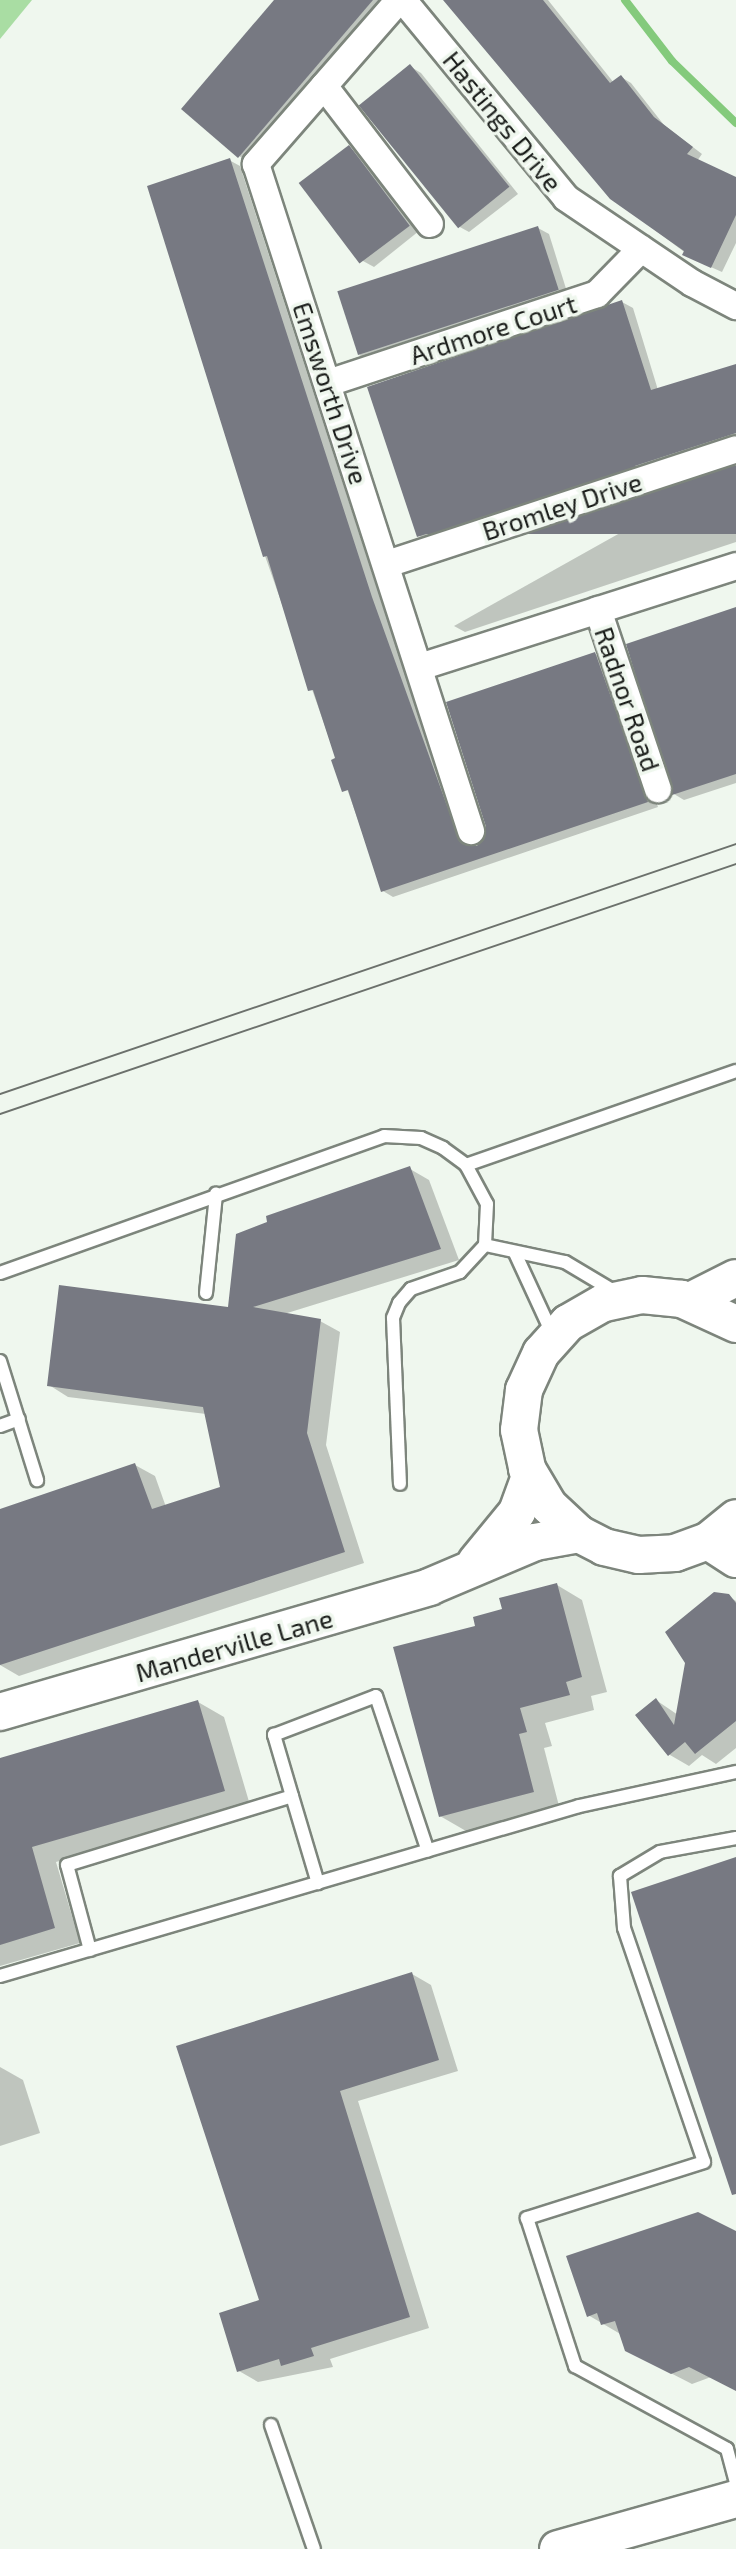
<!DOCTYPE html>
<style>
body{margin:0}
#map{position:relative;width:736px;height:2549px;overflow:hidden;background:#eff7ee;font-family:"Exo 2",sans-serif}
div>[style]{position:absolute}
.green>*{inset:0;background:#a9dda3}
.shadow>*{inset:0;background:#0003}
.stream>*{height:8px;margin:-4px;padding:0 4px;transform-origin:4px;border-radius:4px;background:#84ca7c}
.building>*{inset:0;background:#777982;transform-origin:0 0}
.roads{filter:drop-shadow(2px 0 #7d857c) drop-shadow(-2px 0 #7d857c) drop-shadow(0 2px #7d857c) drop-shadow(0 -2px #7d857c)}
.lane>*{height:12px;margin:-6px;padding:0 6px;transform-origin:6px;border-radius:6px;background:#fff}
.street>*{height:26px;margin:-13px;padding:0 13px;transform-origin:13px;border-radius:13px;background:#fff}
.secondary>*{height:36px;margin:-18px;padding:0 18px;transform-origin:18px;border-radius:18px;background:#fff}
.tram>*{height:2px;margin:-1px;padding:0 1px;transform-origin:1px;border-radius:1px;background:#6c716c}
span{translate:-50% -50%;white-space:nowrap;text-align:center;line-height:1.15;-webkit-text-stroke:7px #eff7ee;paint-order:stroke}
.street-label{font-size:26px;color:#1a1d1a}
</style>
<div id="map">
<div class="green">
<i style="clip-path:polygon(0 0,32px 0,0 39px)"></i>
</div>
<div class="shadow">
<i style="clip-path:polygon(277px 0,388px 0,249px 162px,239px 156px)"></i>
<i style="clip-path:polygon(445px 0,548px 0,614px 83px,621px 77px,631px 83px,664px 125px,702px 154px,697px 161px,736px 179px,736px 243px,722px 272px,695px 260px,612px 198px)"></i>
<i style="clip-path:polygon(411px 67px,421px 73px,518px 194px,469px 232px,458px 226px)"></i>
<i style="clip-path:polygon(350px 148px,360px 154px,419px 231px,374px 267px,363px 261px)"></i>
<i style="clip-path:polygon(229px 160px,240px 166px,382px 604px,468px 846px,478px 848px,595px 654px,605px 660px,658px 807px,393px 897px,383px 891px,265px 556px)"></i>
<i style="clip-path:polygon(538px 228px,549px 234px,568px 295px,370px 361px,359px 355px)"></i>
<i style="clip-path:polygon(622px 302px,633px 308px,658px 390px,736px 365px,736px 441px,429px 542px,419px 536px)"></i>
<i style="clip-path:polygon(736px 468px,736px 542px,465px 632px,454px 626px)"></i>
<i style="clip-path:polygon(736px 610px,736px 783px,684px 800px,674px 794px)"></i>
<i style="clip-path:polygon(410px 1169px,429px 1180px,459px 1260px,284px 1314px,320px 1321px,340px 1332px,326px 1445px,364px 1563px,19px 1676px,0 1665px,0 1512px,135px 1465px,155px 1476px,166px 1507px,222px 1488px,206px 1414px,68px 1397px,49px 1385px,230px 1309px)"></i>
<i style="clip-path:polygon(557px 1585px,582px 1600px,607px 1692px,591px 1696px,594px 1710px,545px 1723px,552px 1746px,544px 1748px,559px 1806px,466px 1831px,440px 1816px,477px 1627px)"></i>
<i style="clip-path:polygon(728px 1596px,736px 1601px,736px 1748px,716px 1764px,702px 1755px,689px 1766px,670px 1755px,638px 1715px,656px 1700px,678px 1715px)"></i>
<i style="clip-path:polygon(198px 1702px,224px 1717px,250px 1805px,56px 1862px,80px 1943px,0 1966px,0 1760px)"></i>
<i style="clip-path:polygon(412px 1974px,431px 1985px,458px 2071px,358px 2101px,429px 2328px,330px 2359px,333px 2367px,258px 2382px,239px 2371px,261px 2302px,178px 2047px)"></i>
<i style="clip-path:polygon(0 2067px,23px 2080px,40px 2133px,0 2146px)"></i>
<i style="clip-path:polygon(736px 2233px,736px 2390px,711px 2377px,692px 2384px,647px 2361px,622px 2335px,588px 2315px)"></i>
</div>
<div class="stream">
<i style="left:625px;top:0;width:77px;rotate:52.4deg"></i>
<i style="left:672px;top:61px;width:89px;rotate:44.1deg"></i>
</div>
<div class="building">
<i style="clip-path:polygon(274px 0,373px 0,238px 158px,181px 109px)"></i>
<i style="clip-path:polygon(443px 0,543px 0,610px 83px,621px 75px,654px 117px,693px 147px,687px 154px,736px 177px,736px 215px,711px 268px,682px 255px,684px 251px,610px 199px)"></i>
<i style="left:410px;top:64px;width:158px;height:66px;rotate:51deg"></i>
<i style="left:349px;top:145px;width:101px;height:63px;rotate:53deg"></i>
<i style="clip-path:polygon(230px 158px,372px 597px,460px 842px,477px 846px,486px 827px,446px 702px,595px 652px,648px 802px,381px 892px,348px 790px,342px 792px,331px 760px,335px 758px,313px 690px,308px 691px,267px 556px,263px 557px,147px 186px)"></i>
<i style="left:538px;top:226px;width:67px;height:211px;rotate:72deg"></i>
<i style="clip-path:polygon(622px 300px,651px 390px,736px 364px,736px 433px,417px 537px,367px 387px)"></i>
<i style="left:736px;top:466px;width:68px;height:319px;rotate:90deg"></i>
<i style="clip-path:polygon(736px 607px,736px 774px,672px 795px,626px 644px)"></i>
<i style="clip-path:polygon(410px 1166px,441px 1249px,253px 1307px,321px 1319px,307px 1433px,345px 1552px,0 1665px,0 1509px,135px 1463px,152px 1509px,220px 1487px,203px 1407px,47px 1386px,59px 1285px,228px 1307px,236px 1234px,267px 1222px,266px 1216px)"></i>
<i style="clip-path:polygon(557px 1583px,582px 1677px,566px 1682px,570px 1695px,520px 1708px,527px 1732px,519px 1734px,534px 1792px,439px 1817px,393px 1647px,475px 1626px,473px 1617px,502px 1609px,499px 1598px)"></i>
<i style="clip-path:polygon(714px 1592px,729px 1594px,736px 1603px,736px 1721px,695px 1754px,685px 1742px,668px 1756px,635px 1715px,656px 1698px,674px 1725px,685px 1663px,665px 1632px)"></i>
<i style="clip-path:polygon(198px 1700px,225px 1791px,32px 1847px,55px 1928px,0 1945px,0 1758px)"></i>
<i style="clip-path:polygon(736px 1857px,736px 2194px,732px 2195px,631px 1892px)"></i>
<i style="clip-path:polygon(412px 1972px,439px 2060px,340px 2091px,410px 2317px,311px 2348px,314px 2356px,281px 2366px,279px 2359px,237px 2372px,219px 2313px,259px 2300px,176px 2046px)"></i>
<i style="clip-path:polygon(698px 2212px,736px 2231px,736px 2391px,689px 2367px,671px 2374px,625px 2351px,615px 2321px,601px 2325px,597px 2313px,587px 2317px,566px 2256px)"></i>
</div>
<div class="roads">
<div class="lane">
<i style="left:466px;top:1165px;width:286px;rotate:-19.2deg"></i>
<i style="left:485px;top:1245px;width:82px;rotate:12deg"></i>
<i style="left:565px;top:1262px;width:61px;rotate:30.8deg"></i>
<i style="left:515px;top:1253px;width:88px;rotate:65.2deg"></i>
<i style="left:0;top:1273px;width:408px;rotate:-19.6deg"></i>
<i style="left:384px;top:1136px;width:37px;rotate:3deg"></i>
<i style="left:421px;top:1138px;width:24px;rotate:24deg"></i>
<i style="left:443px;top:1148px;width:29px;rotate:36deg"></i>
<i style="left:466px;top:1165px;width:44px;rotate:61.7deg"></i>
<i style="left:487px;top:1204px;width:41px;rotate:92.8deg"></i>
<i style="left:485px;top:1245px;width:37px;rotate:133deg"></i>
<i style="left:460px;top:1272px;width:52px;rotate:160.9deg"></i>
<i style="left:411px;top:1289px;width:18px;rotate:131deg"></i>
<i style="left:399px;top:1303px;width:16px;rotate:112deg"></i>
<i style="left:393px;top:1318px;width:166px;rotate:87.6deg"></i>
<i style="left:206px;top:1293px;width:100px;rotate:-84.2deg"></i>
<i style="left:0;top:1361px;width:125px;rotate:72.7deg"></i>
<i style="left:0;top:1426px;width:20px;rotate:-20deg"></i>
<i style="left:292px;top:1796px;width:64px;rotate:-106.4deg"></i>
<i style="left:274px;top:1735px;width:109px;rotate:-20.9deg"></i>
<i style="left:376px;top:1696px;width:163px;rotate:71.5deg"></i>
<i style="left:736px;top:1838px;width:77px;rotate:169.6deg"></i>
<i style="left:660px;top:1852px;width:47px;rotate:149deg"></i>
<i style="left:620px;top:1876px;width:52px;rotate:85.6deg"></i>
<i style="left:624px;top:1928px;width:247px;rotate:71.1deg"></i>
<i style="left:704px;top:2162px;width:186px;rotate:162.4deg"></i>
<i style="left:527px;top:2218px;width:156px;rotate:72deg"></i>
<i style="left:575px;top:2366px;width:173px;rotate:28.6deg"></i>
<i style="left:727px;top:2449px;width:34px;rotate:75deg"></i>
<i style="left:90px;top:1950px;width:88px;rotate:-105.1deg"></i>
<i style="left:67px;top:1865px;width:235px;rotate:-17deg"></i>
<i style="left:292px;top:1796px;width:91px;rotate:73.4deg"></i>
<i style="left:0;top:1976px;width:603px;rotate:-16.36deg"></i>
<i style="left:579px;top:1806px;width:161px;rotate:-12.2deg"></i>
<i style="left:271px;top:2425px;width:131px;rotate:70.9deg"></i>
</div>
<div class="street">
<i style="left:399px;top:0;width:218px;rotate:131.1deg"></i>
<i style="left:256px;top:164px;width:701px;rotate:72.13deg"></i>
<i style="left:403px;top:0;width:256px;rotate:50.5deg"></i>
<i style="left:566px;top:198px;width:152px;rotate:34deg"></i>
<i style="left:692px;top:283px;width:50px;rotate:27.6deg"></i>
<i style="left:324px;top:86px;width:174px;rotate:52.5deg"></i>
<i style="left:328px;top:383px;width:283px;rotate:-18.3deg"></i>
<i style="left:597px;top:294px;width:63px;rotate:-45.6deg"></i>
<i style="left:387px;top:564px;width:367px;rotate:-18.2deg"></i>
<i style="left:598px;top:610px;width:189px;rotate:71.5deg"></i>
<i style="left:420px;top:667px;width:332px;rotate:-17.7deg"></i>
</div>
<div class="secondary">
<i style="left:690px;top:1301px;width:51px;rotate:-26.6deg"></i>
<i style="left:736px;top:1324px;width:60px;rotate:-155.2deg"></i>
<i style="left:682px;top:1299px;width:40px;rotate:-174.3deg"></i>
<i style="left:642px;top:1295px;width:40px;rotate:168deg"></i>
<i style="left:603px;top:1303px;width:40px;rotate:150.3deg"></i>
<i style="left:568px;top:1323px;width:40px;rotate:132deg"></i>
<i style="left:541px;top:1353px;width:41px;rotate:114.7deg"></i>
<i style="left:524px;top:1390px;width:40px;rotate:97.1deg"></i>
<i style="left:519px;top:1430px;width:40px;rotate:78deg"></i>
<i style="left:527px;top:1469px;width:43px;rotate:59.3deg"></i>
<i style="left:549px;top:1506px;width:41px;rotate:43deg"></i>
<i style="left:579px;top:1534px;width:28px;rotate:27deg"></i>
<i style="left:604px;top:1547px;width:36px;rotate:13deg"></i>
<i style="left:639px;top:1555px;width:36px;rotate:-3deg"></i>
<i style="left:675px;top:1553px;width:35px;rotate:-20deg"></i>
<i style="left:708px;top:1541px;width:36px;rotate:-39deg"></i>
<i style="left:708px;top:1541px;width:33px;rotate:33deg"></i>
<i style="left:476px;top:1562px;width:65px;rotate:-50.6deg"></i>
<i style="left:517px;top:1512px;width:37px;rotate:-70deg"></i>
<i style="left:0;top:1712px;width:447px;rotate:-16.2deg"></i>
<i style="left:429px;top:1587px;width:115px;rotate:-23deg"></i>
<i style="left:535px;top:1542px;width:45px;rotate:-10.3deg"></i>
<i style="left:558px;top:2549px;width:185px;rotate:-15.7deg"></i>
</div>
</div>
<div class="tram">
<i style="left:0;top:1094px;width:777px;rotate:-18.76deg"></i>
<i style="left:0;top:1114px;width:777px;rotate:-18.76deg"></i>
</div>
<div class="street-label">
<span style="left:503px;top:121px;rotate:51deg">Hastings Drive</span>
<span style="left:493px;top:329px;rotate:-18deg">Ardmore Court</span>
<span style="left:331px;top:393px;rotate:72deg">Emsworth Drive</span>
<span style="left:562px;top:506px;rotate:-18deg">Bromley Drive</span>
<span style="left:628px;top:699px;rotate:71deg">Radnor Road</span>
<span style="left:234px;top:1645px;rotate:-16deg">Manderville Lane</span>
</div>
</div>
